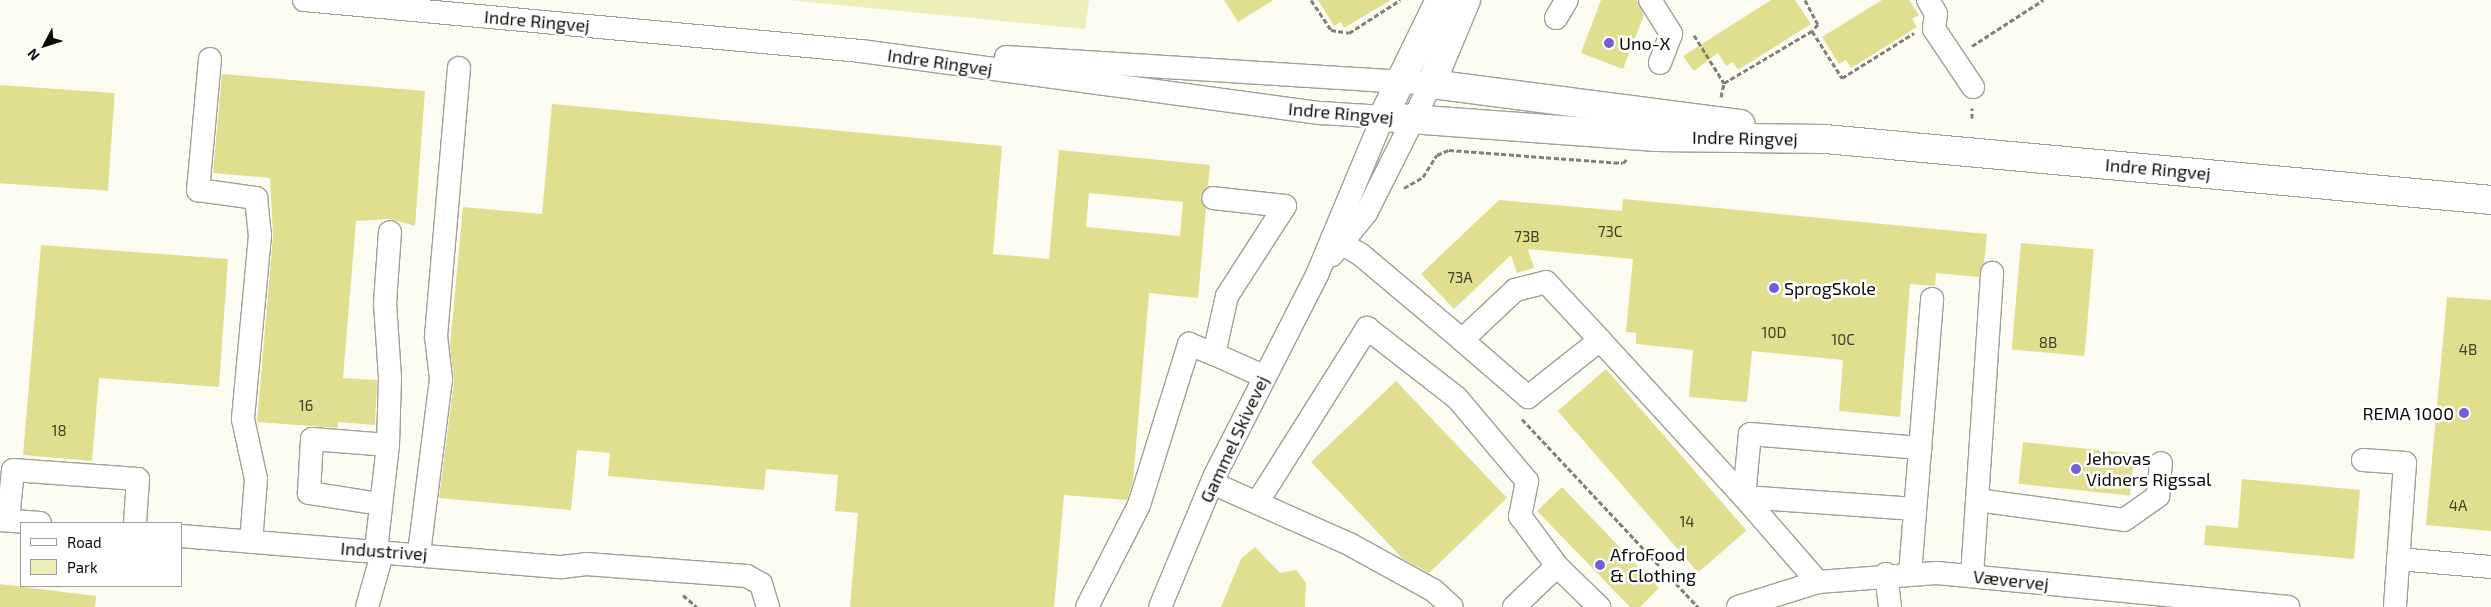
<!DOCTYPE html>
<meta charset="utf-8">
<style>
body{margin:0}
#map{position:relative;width:2491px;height:607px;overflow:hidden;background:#fcfcf2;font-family:"Exo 2",sans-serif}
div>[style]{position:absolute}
.green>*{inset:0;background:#eeeeb9}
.building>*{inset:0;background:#e1df8f;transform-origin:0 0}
.path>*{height:3px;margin-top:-1.5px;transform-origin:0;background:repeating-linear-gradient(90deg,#808079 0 5px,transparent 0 7.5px)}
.roads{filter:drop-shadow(1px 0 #a0a096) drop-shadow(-1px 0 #a0a096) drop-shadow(0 1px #a0a096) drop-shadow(0 -1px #a0a096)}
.minor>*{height:22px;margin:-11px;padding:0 11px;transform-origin:11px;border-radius:11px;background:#fff}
.major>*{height:28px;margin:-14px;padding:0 14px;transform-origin:14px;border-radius:14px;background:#fff}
.dots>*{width:14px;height:14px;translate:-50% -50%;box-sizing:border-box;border:2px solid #fff;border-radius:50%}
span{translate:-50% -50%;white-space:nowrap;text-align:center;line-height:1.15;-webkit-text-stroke:5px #fff;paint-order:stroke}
.number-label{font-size:15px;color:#41412a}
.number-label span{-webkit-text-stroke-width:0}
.street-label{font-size:18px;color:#0c0c09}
.poi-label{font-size:18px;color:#0c0c09}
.left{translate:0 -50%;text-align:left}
.right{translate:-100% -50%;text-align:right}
.legend{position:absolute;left:20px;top:522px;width:162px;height:65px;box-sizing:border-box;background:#fff;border:1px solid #9e9e9d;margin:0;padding:6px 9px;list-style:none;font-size:15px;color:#0c0c09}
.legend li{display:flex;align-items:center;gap:10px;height:25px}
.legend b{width:25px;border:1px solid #9e9e9d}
.north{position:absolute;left:20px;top:20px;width:50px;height:50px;-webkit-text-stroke:4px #fff;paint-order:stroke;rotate:230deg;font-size:14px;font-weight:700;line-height:20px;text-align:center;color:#0c0c09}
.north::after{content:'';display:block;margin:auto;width:18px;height:22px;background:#0c0c09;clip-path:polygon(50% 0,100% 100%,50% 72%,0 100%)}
</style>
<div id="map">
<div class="green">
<i style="clip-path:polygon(788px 0,1089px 0,1085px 29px)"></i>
</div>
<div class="building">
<i style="clip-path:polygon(1224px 0,1273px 0,1238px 22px)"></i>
<i style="clip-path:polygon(1318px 0,1391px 0,1344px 28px,1341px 22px,1334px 26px)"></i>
<i style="clip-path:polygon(1601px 0,1637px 0,1644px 15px,1623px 69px,1581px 53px)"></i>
<i style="clip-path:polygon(1771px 0,1795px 0,1811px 24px,1738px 70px,1733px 62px,1726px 66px,1718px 53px,1694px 71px,1683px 56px)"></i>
<i style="clip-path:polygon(1882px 0,1909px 0,1919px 15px,1912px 19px,1917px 27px,1851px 68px,1846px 60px,1839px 64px,1822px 37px)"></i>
<i style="clip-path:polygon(222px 74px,425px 91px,415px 226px,391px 219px,356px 221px,343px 378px,377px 380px,375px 425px,338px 422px,338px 428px,257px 422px,273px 236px,270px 178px,213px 173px)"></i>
<i style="left:0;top:85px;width:115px;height:98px;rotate:4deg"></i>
<i style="clip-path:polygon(evenodd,552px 104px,1002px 146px,993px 254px,1049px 259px,1059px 150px,1210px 165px,1208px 186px,1200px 197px,1206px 209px,1198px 298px,1149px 293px,1133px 481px,1127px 500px,1064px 495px,1054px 607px,850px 607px,858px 513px,835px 511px,838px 475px,766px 469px,764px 490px,608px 476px,610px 453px,577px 450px,571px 510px,439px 498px,454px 381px,450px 346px,463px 207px,542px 214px,552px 104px,1089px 193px,1183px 202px,1180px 236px,1086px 227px,1089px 193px)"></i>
<i style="clip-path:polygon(1623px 199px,1987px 234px,1984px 263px,1979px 277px,1936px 273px,1935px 286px,1910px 284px,1900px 417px,1839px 411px,1843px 360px,1752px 351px,1747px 402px,1689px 397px,1693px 350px,1636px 344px,1636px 333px,1626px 332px,1633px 259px,1528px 249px,1534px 268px,1517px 273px,1511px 255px,1454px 309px,1421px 274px,1499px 200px,1622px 211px)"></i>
<i style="left:2021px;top:243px;width:73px;height:107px;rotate:5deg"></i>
<i style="clip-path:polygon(41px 245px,228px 259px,219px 387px,99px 378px,92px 461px,23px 455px)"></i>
<i style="clip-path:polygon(2447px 297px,2491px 300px,2491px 531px,2426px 525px)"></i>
<i style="left:1606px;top:369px;width:214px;height:64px;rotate:49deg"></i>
<i style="clip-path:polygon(1396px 381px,1507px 498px,1429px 573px,1403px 559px,1311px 462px)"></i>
<i style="left:2023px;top:442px;width:112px;height:42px;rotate:6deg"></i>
<i style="clip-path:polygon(2242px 479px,2360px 490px,2354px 559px,2204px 545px,2206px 525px,2238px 528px)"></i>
<i style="clip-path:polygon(1562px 487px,1659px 588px,1640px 607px,1630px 607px,1537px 511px)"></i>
<i style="clip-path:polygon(1255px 547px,1280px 573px,1296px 570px,1306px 583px,1305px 607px,1221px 607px,1241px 559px)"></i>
<i style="clip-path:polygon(0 584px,96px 596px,95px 607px,0 607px)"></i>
</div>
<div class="path">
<i style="left:1311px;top:0;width:36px;rotate:56deg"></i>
<i style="left:1331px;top:30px;width:18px;rotate:9deg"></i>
<i style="left:1349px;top:33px;width:61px;rotate:-32.9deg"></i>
<i style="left:1805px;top:0;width:27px;rotate:62deg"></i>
<i style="left:1818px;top:24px;width:9px;rotate:131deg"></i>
<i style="left:1812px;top:31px;width:56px;rotate:57.4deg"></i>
<i style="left:1842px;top:78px;width:85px;rotate:-32deg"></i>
<i style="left:1694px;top:35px;width:57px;rotate:58deg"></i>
<i style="left:1724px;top:83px;width:102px;rotate:-30.6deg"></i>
<i style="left:1972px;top:46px;width:85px;rotate:-32.9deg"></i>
<i style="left:1721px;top:97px;width:14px;rotate:-78deg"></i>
<i style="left:1972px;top:118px;width:10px;rotate:-90deg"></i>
<i style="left:1404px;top:188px;width:22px;rotate:-30deg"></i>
<i style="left:1423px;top:177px;width:26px;rotate:-58deg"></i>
<i style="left:1437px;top:155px;width:13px;rotate:-23deg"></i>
<i style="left:1449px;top:150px;width:174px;rotate:4.3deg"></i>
<i style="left:1623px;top:163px;width:6px;rotate:-45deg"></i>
<i style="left:1522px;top:419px;width:258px;rotate:46.9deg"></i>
<i style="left:683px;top:595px;width:18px;rotate:41deg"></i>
</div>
<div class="roads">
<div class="minor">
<i style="left:304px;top:0;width:559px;rotate:5.23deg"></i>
<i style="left:861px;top:51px;width:465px;rotate:7.7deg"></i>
<i style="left:1322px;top:113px;width:61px;rotate:3.8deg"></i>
<i style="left:1383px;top:117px;width:171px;rotate:112.7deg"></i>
<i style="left:1317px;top:275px;width:225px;rotate:117deg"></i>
<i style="left:1215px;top:475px;width:143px;rotate:112.6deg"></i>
<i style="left:1650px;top:0;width:40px;rotate:58deg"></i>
<i style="left:1671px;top:34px;width:31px;rotate:111deg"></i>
<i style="left:1928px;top:0;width:16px;rotate:60deg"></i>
<i style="left:1936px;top:14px;width:15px;rotate:98deg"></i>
<i style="left:1934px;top:29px;width:70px;rotate:56.1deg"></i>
<i style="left:1556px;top:18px;width:21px;rotate:-59deg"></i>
<i style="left:1006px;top:57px;width:426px;rotate:3.6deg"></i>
<i style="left:1431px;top:84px;width:144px;rotate:116.7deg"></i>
<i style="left:1366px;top:213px;width:55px;rotate:129.1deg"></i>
<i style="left:210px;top:59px;width:132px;rotate:95.2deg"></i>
<i style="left:198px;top:190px;width:59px;rotate:7.9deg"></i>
<i style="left:256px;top:198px;width:37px;rotate:84deg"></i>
<i style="left:260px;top:235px;width:185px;rotate:95.3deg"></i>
<i style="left:243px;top:419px;width:61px;rotate:77.8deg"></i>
<i style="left:256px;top:479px;width:63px;rotate:94.5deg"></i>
<i style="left:1332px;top:238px;width:32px;rotate:30deg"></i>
<i style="left:1360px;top:254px;width:133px;rotate:40.1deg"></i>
<i style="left:1600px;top:340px;width:92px;rotate:141.6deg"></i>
<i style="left:1528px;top:397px;width:87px;rotate:-139.2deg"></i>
<i style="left:1462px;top:340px;width:73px;rotate:-43.3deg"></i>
<i style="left:1515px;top:290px;width:32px;rotate:-14deg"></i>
<i style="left:1546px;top:282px;width:79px;rotate:47deg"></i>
<i style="left:1600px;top:340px;width:213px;rotate:47.5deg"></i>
<i style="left:1744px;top:497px;width:113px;rotate:49deg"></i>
<i style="left:1214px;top:354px;width:54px;rotate:24.2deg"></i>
<i style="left:2363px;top:460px;width:42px;rotate:4.1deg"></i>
<i style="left:2405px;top:463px;width:144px;rotate:94deg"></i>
<i style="left:1212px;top:483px;width:152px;rotate:24deg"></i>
<i style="left:1351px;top:545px;width:94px;rotate:28.8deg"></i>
<i style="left:1433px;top:590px;width:25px;rotate:42deg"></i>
<i style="left:1977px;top:500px;width:148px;rotate:7.7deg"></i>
<i style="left:2124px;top:520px;width:42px;rotate:-35.2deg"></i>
<i style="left:2158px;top:496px;width:33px;rotate:-85deg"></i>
<i style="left:367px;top:502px;width:59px;rotate:-171.2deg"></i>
<i style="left:309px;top:493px;width:54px;rotate:-86.8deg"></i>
<i style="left:312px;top:439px;width:76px;rotate:4.5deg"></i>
<i style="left:1257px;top:503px;width:207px;rotate:-57.8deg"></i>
<i style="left:1367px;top:328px;width:114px;rotate:37.9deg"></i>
<i style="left:1457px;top:398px;width:109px;rotate:49.9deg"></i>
<i style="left:1527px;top:481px;width:36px;rotate:101deg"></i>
<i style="left:1520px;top:516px;width:62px;rotate:53.5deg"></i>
<i style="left:1915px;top:509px;width:171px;rotate:-176deg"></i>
<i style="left:1744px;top:497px;width:63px;rotate:-84.6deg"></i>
<i style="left:1750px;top:434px;width:171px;rotate:4.7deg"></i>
<i style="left:0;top:520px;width:40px;rotate:4.3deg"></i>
<i style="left:8px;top:520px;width:50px;rotate:-84.3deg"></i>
<i style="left:13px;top:470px;width:125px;rotate:4.1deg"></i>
<i style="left:138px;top:479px;width:44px;rotate:93.9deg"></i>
<i style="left:181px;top:536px;width:382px;rotate:4.7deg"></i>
<i style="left:562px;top:567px;width:24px;rotate:-7deg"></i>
<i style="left:586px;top:564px;width:161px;rotate:4.3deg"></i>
<i style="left:747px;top:576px;width:16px;rotate:30deg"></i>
<i style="left:761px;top:584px;width:24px;rotate:73deg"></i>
<i style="left:376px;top:550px;width:106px;rotate:-83.5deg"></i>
<i style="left:388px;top:445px;width:67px;rotate:-88.3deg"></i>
<i style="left:390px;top:378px;width:75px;rotate:-93.8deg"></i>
<i style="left:385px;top:303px;width:71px;rotate:-86deg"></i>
<i style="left:419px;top:553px;width:175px;rotate:-82.8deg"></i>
<i style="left:441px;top:379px;width:43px;rotate:-96.6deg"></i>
<i style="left:436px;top:336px;width:269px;rotate:-85.1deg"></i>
<i style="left:2398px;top:559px;width:93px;rotate:4.9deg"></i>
<i style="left:1886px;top:574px;width:33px;rotate:83deg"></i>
<i style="left:1910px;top:574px;width:276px;rotate:-85.4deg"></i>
<i style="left:1972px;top:576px;width:304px;rotate:-86.2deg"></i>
<i style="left:367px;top:607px;width:58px;rotate:-74.1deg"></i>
<i style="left:1087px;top:607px;width:114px;rotate:-63deg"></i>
<i style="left:1139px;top:505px;width:169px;rotate:-72.7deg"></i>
<i style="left:1189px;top:344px;width:27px;rotate:22deg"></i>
<i style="left:1214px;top:354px;width:59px;rotate:-77.4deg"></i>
<i style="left:1227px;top:296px;width:107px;rotate:-57.2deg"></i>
<i style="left:1285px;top:206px;width:72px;rotate:-173.7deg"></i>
<i style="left:1514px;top:607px;width:59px;rotate:-43.6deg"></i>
<i style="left:1557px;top:566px;width:59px;rotate:44.3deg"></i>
<i style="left:1738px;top:607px;width:84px;rotate:-17.4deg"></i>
<i style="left:1818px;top:582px;width:119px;rotate:-4.3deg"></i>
<i style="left:1937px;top:573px;width:353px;rotate:5.5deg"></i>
</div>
<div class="major">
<i style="left:1440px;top:0;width:130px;rotate:116deg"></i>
<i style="left:1383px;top:117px;width:274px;rotate:4.2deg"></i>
<i style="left:1656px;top:137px;width:169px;rotate:0.7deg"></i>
<i style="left:1825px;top:139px;width:669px;rotate:5.23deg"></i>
<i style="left:1466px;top:0;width:91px;rotate:112.6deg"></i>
<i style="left:1431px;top:84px;width:312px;rotate:7.4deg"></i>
</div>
</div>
<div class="dots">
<i style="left:1609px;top:43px;background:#735ed8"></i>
<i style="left:1774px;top:288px;background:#735ed8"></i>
<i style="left:2464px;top:413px;background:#735ed8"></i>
<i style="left:2076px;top:469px;background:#735ed8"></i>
<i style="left:1600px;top:565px;background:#735ed8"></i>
</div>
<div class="number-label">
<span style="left:1610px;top:232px">73C</span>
<span style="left:1527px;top:237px">73B</span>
<span style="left:1460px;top:278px">73A</span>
<span style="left:1774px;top:333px">10D</span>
<span style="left:1843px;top:340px">10C</span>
<span style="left:2048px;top:343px">8B</span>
<span style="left:2468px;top:350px">4B</span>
<span style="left:306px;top:406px">16</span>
<span style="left:59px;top:431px">18</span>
<span style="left:2458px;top:506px">4A</span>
<span style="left:1687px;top:522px">14</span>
</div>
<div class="street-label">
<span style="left:537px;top:21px;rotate:5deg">Indre Ringvej</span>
<span style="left:940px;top:62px;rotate:8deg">Indre Ringvej</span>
<span style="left:1341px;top:113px;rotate:5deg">Indre Ringvej</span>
<span style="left:1745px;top:138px;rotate:1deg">Indre Ringvej</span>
<span style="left:2158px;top:169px;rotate:5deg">Indre Ringvej</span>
<span style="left:1234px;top:439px;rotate:-65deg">Gammel Skivevej</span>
<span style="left:384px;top:551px;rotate:4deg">Industrivej</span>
<span style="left:2011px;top:580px;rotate:6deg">Vævervej</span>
</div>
<div class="poi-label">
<span class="left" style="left:1619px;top:43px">Uno-X</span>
<span class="left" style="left:1784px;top:288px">SprogSkole</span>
<span class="right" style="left:2454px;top:413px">REMA 1000</span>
<span class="left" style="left:2086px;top:469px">Jehovas<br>Vidners Rigssal</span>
<span class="left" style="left:1610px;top:565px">AfroFood<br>&amp; Clothing</span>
</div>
<ul class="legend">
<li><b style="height:6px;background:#fff"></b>Road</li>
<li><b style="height:14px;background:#eeeeb9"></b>Park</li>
</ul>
<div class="north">N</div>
</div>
